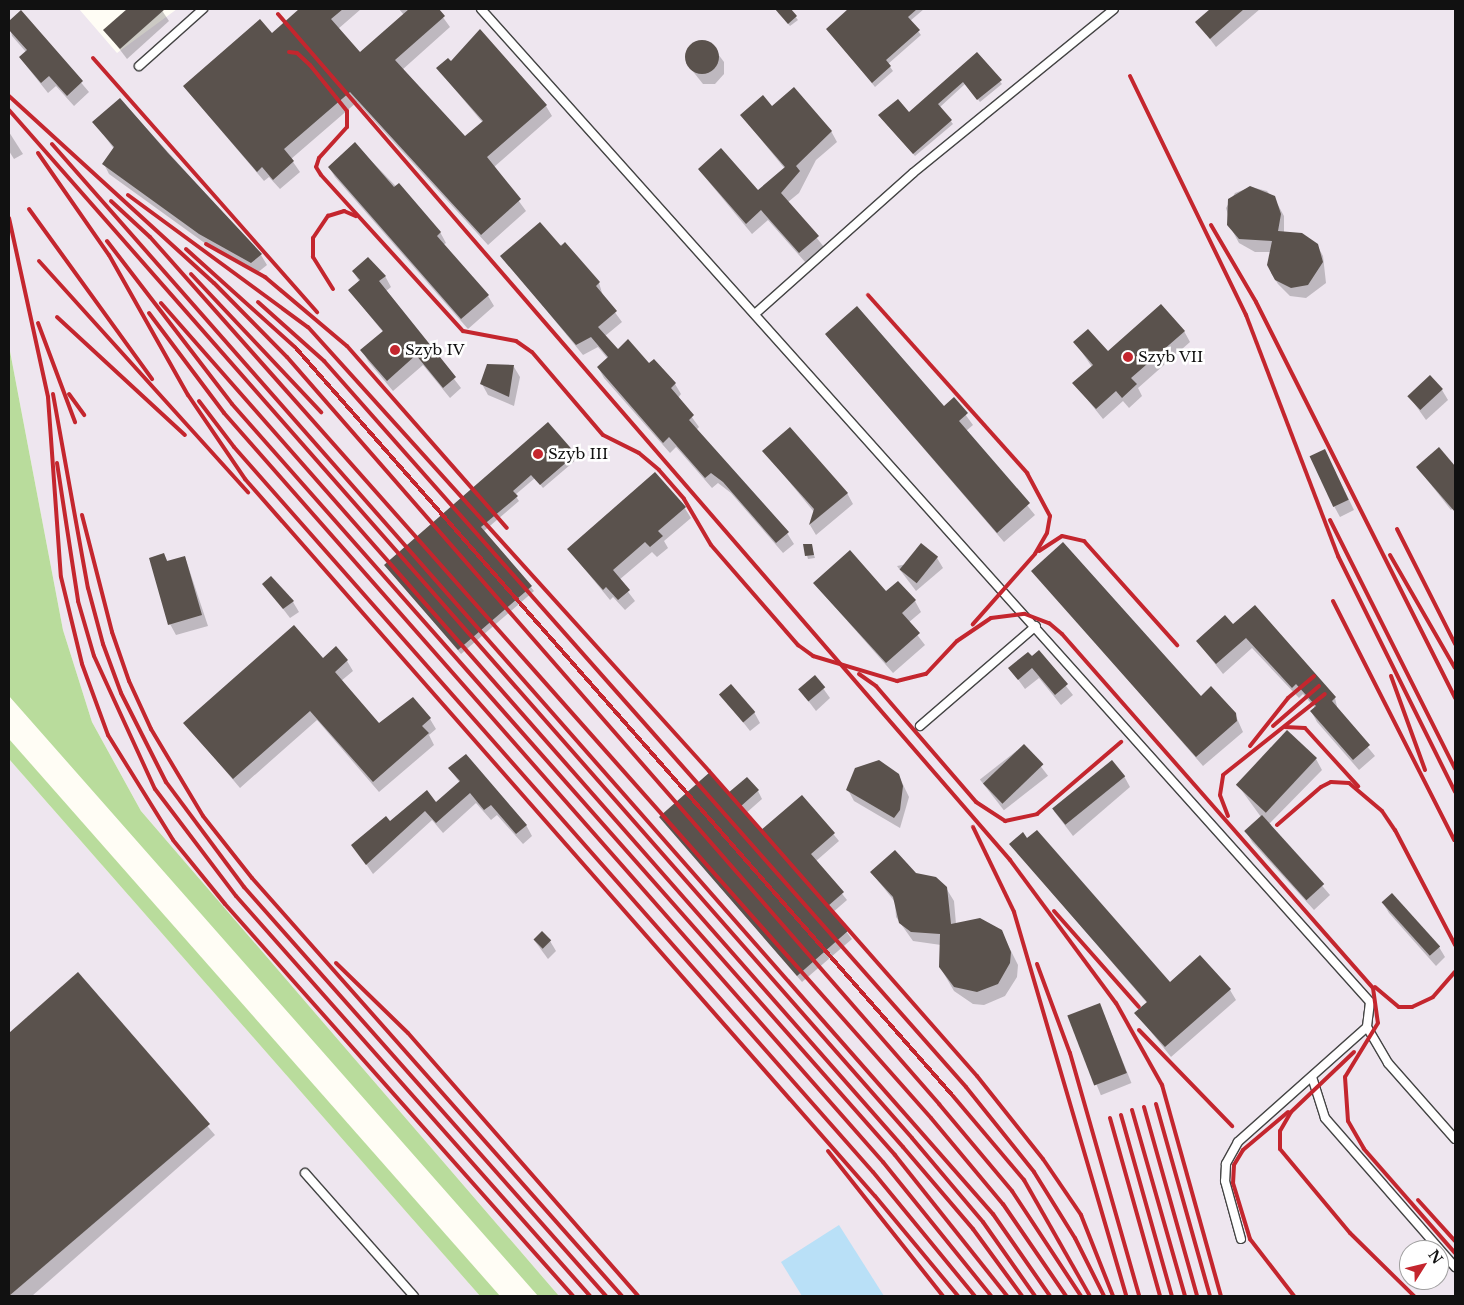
<!DOCTYPE html>
<style>
body{margin:0}
#map{position:relative;width:1464px;height:1305px;overflow:hidden;background:#fffdf5;font-family:"Libre Baskerville",serif}
div>[style]{position:absolute}
.industrial>*{inset:0;background:#eee6ef}
.forest>*{inset:0;background:#b9dc9c}
.water>*{inset:0;background:#b9e0f7}
.shadow>*{inset:0;background:#0003;transform-origin:0 0}
.building>*{inset:0;background:#5a524d;transform-origin:0 0}
.round{border-radius:50%}
.roads{filter:drop-shadow(1px 0 #444) drop-shadow(-1px 0 #444) drop-shadow(0 1px #444) drop-shadow(0 -1px #444)}
.lane>*{height:8px;margin:-4px;padding:0 4px;transform-origin:4px;border-radius:4px;background:#fff}
.rail>*{height:4px;margin:-2px;padding:0 2px;transform-origin:2px;border-radius:2px;background:#c4262e}
.dots>*{width:14px;height:14px;translate:-50% -50%;box-sizing:border-box;border:2px solid #fff;border-radius:50%}
span{translate:-50% -50%;white-space:nowrap;text-align:center;line-height:1.15;-webkit-text-stroke:5px #fff;paint-order:stroke}
.poi-label{font-size:15px;color:#111}
.left{translate:0 -50%;text-align:left}
.frame{position:absolute;inset:0;border:10px solid #111;pointer-events:none}
.north{position:absolute;left:1399px;top:1240px;width:50px;height:50px;box-sizing:border-box;background:#fff;border:1px solid #a0a0a0;border-radius:50%;rotate:54deg;font-size:14px;font-weight:700;line-height:20px;text-align:center;color:#111}
.north::after{content:'';display:block;margin:auto;width:18px;height:22px;background:#c4262e;clip-path:polygon(50% 0,100% 100%,50% 72%,0 100%)}
</style>
<div id="map">
<div class="industrial">
<i style="clip-path:polygon(evenodd,9px 9px,79px 9px,117px 53px,177px 9px,1455px 9px,1455px 1296px,559px 1296px,141px 811px,92px 722px,63px 630px,9px 346px,9px 9px,1409px 1250px,1439px 1250px,1439px 1280px,1409px 1280px,1409px 1250px)"></i>
<i style="clip-path:polygon(9px 759px,480px 1296px,9px 1296px)"></i>
</div>
<div class="forest">
<i style="clip-path:polygon(9px 346px,63px 630px,92px 722px,141px 811px,559px 1296px,538px 1296px,9px 696px)"></i>
<i style="clip-path:polygon(9px 739px,500px 1296px,480px 1296px,9px 759px)"></i>
</div>
<div class="water">
<i style="clip-path:polygon(839px 1225px,884px 1296px,802px 1296px,781px 1262px)"></i>
</div>
<div class="shadow">
<i style="clip-path:polygon(128px 9px,161px 9px,169px 21px,127px 59px,105px 30px)"></i>
<i style="clip-path:polygon(300px 9px,361px 9px,338px 29px,360px 54px,404px 15px,399px 9px,437px 9px,450px 27px,402px 70px,465px 138px,483px 123px,438px 69px,546px 106px,552px 116px,494px 167px,526px 211px,488px 245px,357px 102px,291px 159px,300px 172px,280px 189px,269px 177px,264px 181px,184px 87px,272px 34px)"></i>
<i style="clip-path:polygon(775px 9px,789px 9px,798px 20px,790px 26px)"></i>
<i style="clip-path:polygon(850px 9px,924px 9px,910px 21px,921px 35px,888px 64px,893px 71px,875px 87px,827px 29px)"></i>
<i style="clip-path:polygon(1212px 9px,1260px 9px,1216px 47px,1197px 22px)"></i>
<i style="clip-path:polygon(21px 12px,89px 92px,74px 106px,56px 86px,48px 93px,20px 58px,26px 52px,12px 36px,9px 23px)"></i>
<i style="clip-path:polygon(696px 42px,709px 42px,724px 62px,724px 74px,715px 84px,703px 84px,687px 64px,687px 51px)"></i>
<i style="clip-path:polygon(977px 54px,1002px 84px,980px 102px,965px 84px,940px 107px,953px 124px,915px 156px,881px 118px,909px 113px)"></i>
<i style="clip-path:polygon(120px 99px,261px 255px,267px 265px,257px 273px,206px 244px,109px 174px,104px 164px,114px 149px,94px 122px)"></i>
<i style="clip-path:polygon(772px 108px,831px 131px,837px 142px,816px 160px,799px 193px,788px 202px,824px 247px,806px 263px,768px 220px,752px 234px,699px 170px,758px 192px,785px 169px,741px 115px)"></i>
<i style="clip-path:polygon(9px 132px,23px 154px,14px 159px,9px 151px)"></i>
<i style="clip-path:polygon(355px 144px,440px 232px,446px 243px,443px 245px,488px 296px,494px 306px,468px 329px,335px 177px,329px 167px)"></i>
<i style="clip-path:polygon(1251px 187px,1267px 191px,1278px 205px,1284px 216px,1284px 233px,1317px 245px,1323px 256px,1326px 283px,1306px 298px,1290px 296px,1278px 284px,1271px 273px,1270px 252px,1255px 252px,1239px 243px,1233px 232px,1226px 208px,1235px 193px)"></i>
<i style="clip-path:polygon(565px 244px,599px 283px,603px 296px,622px 322px,605px 336px,618px 350px,649px 365px,654px 360px,675px 384px,681px 394px,678px 398px,699px 427px,696px 430px,787px 533px,794px 544px,783px 553px,731px 493px,718px 483px,712px 488px,676px 447px,670px 453px,604px 378px,598px 367px,608px 359px,598px 347px,583px 355px,502px 256px)"></i>
<i style="clip-path:polygon(353px 271px,385px 276px,391px 287px,386px 291px,461px 388px,450px 398px,423px 365px,393px 391px,368px 361px,362px 350px,383px 332px,349px 290px,359px 281px)"></i>
<i style="clip-path:polygon(1184px 331px,1190px 342px,1138px 388px,1142px 396px,1129px 408px,1123px 401px,1103px 419px,1074px 383px,1092px 367px,1075px 342px,1108px 353px)"></i>
<i style="clip-path:polygon(826px 335px,944px 407px,954px 399px,973px 425px,966px 431px,1035px 515px,1004px 542px)"></i>
<i style="clip-path:polygon(514px 367px,520px 377px,514px 406px,488px 395px,482px 384px)"></i>
<i style="clip-path:polygon(1442px 390px,1448px 400px,1426px 420px,1409px 396px)"></i>
<i style="clip-path:polygon(548px 424px,577px 459px,543px 488px,535px 478px,515px 495px,519px 501px,484px 531px,534px 591px,461px 654px,385px 565px)"></i>
<i style="clip-path:polygon(1439px 449px,1455px 468px,1455px 506px,1451px 510px,1417px 467px)"></i>
<i style="clip-path:polygon(764px 451px,847px 493px,853px 504px,816px 535px,810px 525px,814px 512px)"></i>
<i style="clip-path:polygon(1330px 461px,1354px 510px,1340px 517px,1334px 506px)"></i>
<i style="clip-path:polygon(684px 507px,691px 518px,664px 541px,668px 548px,657px 557px,652px 552px,619px 580px,635px 601px,625px 610px,613px 597px,610px 600px,568px 549px)"></i>
<i style="clip-path:polygon(804px 545px,811px 545px,815px 558px,808px 559px)"></i>
<i style="clip-path:polygon(164px 555px,168px 562px,185px 557px,208px 626px,176px 635px,170px 624px)"></i>
<i style="clip-path:polygon(937px 558px,943px 568px,916px 591px,897px 566px)"></i>
<i style="clip-path:polygon(1033px 571px,1201px 697px,1235px 714px,1243px 732px,1203px 766px)"></i>
<i style="clip-path:polygon(814px 583px,915px 601px,921px 612px,908px 623px,925px 645px,893px 673px)"></i>
<i style="clip-path:polygon(264px 584px,293px 602px,299px 612px,290px 618px)"></i>
<i style="clip-path:polygon(1233px 626px,1335px 698px,1338px 711px,1375px 756px,1359px 770px,1317px 722px,1311px 711px,1315px 708px,1303px 694px,1299px 698px,1252px 648px,1223px 674px,1197px 641px)"></i>
<i style="clip-path:polygon(1039px 652px,1073px 695px,1061px 705px,1039px 678px,1025px 689px,1010px 668px)"></i>
<i style="clip-path:polygon(323px 659px,347px 661px,353px 671px,341px 681px,379px 724px,430px 719px,436px 729px,429px 735px,434px 745px,379px 792px,317px 720px,240px 788px,185px 723px)"></i>
<i style="clip-path:polygon(815px 677px,830px 698px,816px 711px,800px 690px)"></i>
<i style="clip-path:polygon(721px 694px,754px 712px,760px 723px,750px 731px)"></i>
<i style="left:1024px;top:745px;width:39px;height:56px;rotate:52deg"></i>
<i style="clip-path:polygon(1316px 759px,1322px 770px,1269px 824px,1330px 895px,1314px 910px,1252px 842px,1246px 831px,1261px 817px,1237px 784px)"></i>
<i style="clip-path:polygon(450px 769px,526px 825px,532px 836px,523px 844px,497px 815px,491px 820px,476px 803px,443px 833px,432px 820px,373px 874px,353px 845px,436px 804px,460px 783px)"></i>
<i style="clip-path:polygon(898px 774px,909px 797px,900px 828px,854px 801px,848px 790px)"></i>
<i style="clip-path:polygon(1124px 776px,1130px 787px,1073px 836px,1054px 811px)"></i>
<i style="clip-path:polygon(758px 791px,762px 799px,745px 814px,761px 832px,802px 796px,839px 841px,816px 861px,847px 900px,832px 913px,852px 939px,802px 982px,660px 817px,728px 795px)"></i>
<i style="clip-path:polygon(1027px 840px,1170px 984px,1230px 990px,1236px 1000px,1171px 1057px,1136px 1013px,1147px 1003px,1011px 845px)"></i>
<i style="clip-path:polygon(871px 872px,916px 874px,946px 888px,954px 901px,956px 924px,1001px 931px,1018px 965px,1017px 977px,1005px 996px,984px 1005px,973px 1004px,954px 991px,940px 967px,941px 945px,913px 941px,896px 917px,895px 902px)"></i>
<i style="clip-path:polygon(1392px 894px,1439px 947px,1445px 957px,1436px 966px,1389px 913px,1383px 903px)"></i>
<i style="clip-path:polygon(534px 940px,550px 941px,556px 951px,548px 959px)"></i>
<i style="clip-path:polygon(78px 974px,215px 1135px,32px 1296px,9px 1296px,9px 1035px)"></i>
<i style="left:1100px;top:1005px;width:84px;height:33px;rotate:68deg"></i>
</div>
<div class="building">
<i style="clip-path:polygon(127px 9px,165px 9px,120px 49px,103px 30px)"></i>
<i style="clip-path:polygon(299px 9px,343px 9px,331px 19px,360px 52px,409px 9px,439px 9px,445px 16px,395px 60px,465px 136px,483px 121px,436px 68px,448px 58px,451px 61px,480px 29px,547px 105px,487px 157px,521px 199px,481px 235px,350px 92px,284px 149px,294px 161px,273px 180px,262px 167px,257px 172px,183px 86px,260px 19px,272px 33px)"></i>
<i style="clip-path:polygon(775px 9px,791px 9px,797px 16px,788px 24px)"></i>
<i style="clip-path:polygon(848px 9px,917px 9px,908px 17px,920px 30px,886px 60px,891px 66px,872px 83px,826px 29px)"></i>
<i style="clip-path:polygon(1210px 9px,1244px 9px,1210px 39px,1195px 22px)"></i>
<i style="clip-path:polygon(21px 10px,83px 81px,67px 96px,49px 76px,41px 83px,19px 57px,27px 50px,9px 30px,9px 21px)"></i>
<i class="round" style="left:685px;top:40px;width:34px;height:34px"></i>
<i style="clip-path:polygon(977px 52px,1002px 80px,977px 100px,963px 82px,938px 104px,952px 120px,913px 154px,878px 115px,898px 99px,909px 112px)"></i>
<i style="clip-path:polygon(794px 87px,832px 131px,796px 166px,800px 171px,781px 193px,819px 236px,799px 253px,761px 210px,746px 224px,698px 169px,721px 148px,758px 190px,785px 167px,740px 115px,763px 95px,772px 106px)"></i>
<i style="clip-path:polygon(120px 98px,168px 153px,262px 254px,251px 263px,199px 234px,102px 164px,114px 147px,92px 122px)"></i>
<i style="clip-path:polygon(355px 142px,394px 187px,399px 183px,441px 232px,437px 236px,489px 295px,461px 319px,328px 167px)"></i>
<i style="clip-path:polygon(1250px 186px,1275px 196px,1281px 214px,1278px 231px,1302px 233px,1318px 244px,1323px 262px,1308px 285px,1291px 288px,1275px 280px,1267px 265px,1272px 241px,1239px 239px,1227px 225px,1228px 199px)"></i>
<i style="clip-path:polygon(540px 222px,561px 246px,565px 242px,600px 282px,596px 286px,617px 311px,598px 327px,618px 349px,628px 339px,649px 363px,654px 359px,676px 383px,671px 388px,694px 415px,689px 420px,789px 532px,776px 543px,723px 482px,711px 473px,705px 478px,669px 437px,663px 443px,597px 367px,608px 357px,591px 337px,576px 345px,500px 256px)"></i>
<i style="clip-path:polygon(368px 257px,386px 276px,379px 281px,456px 377px,443px 388px,416px 355px,387px 381px,360px 350px,383px 331px,348px 290px,360px 280px,352px 271px)"></i>
<i style="clip-path:polygon(1161px 304px,1185px 331px,1131px 378px,1137px 384px,1122px 398px,1116px 391px,1096px 409px,1072px 383px,1093px 365px,1073px 342px,1088px 329px,1108px 351px)"></i>
<i style="clip-path:polygon(857px 306px,944px 406px,954px 397px,968px 413px,959px 421px,1030px 503px,997px 533px,825px 334px)"></i>
<i style="clip-path:polygon(487px 364px,514px 365px,509px 397px,480px 384px)"></i>
<i style="left:1430px;top:375px;width:19px;height:31px;rotate:47deg"></i>
<i style="clip-path:polygon(548px 422px,576px 454px,540px 485px,531px 475px,513px 491px,518px 496px,481px 527px,532px 586px,458px 650px,384px 565px)"></i>
<i style="clip-path:polygon(790px 427px,848px 493px,809px 525px,814px 509px,762px 451px)"></i>
<i style="clip-path:polygon(1439px 447px,1455px 466px,1455px 512px,1416px 467px)"></i>
<i style="left:1325px;top:449px;width:56px;height:17px;rotate:65deg"></i>
<i style="clip-path:polygon(655px 472px,686px 507px,658px 531px,663px 536px,650px 547px,645px 542px,613px 570px,630px 590px,618px 600px,606px 587px,603px 590px,567px 549px)"></i>
<i style="clip-path:polygon(1063px 542px,1201px 696px,1211px 686px,1236px 713px,1237px 721px,1196px 757px,1031px 571px)"></i>
<i style="left:921px;top:543px;width:22px;height:34px;rotate:39deg"></i>
<i style="clip-path:polygon(803px 544px,812px 544px,814px 555px,805px 556px)"></i>
<i style="clip-path:polygon(850px 550px,886px 591px,898px 581px,916px 600px,902px 613px,920px 633px,886px 663px,813px 583px)"></i>
<i style="clip-path:polygon(164px 553px,167px 561px,185px 556px,202px 615px,168px 625px,149px 558px)"></i>
<i style="clip-path:polygon(271px 576px,294px 601px,283px 609px,262px 584px)"></i>
<i style="clip-path:polygon(1255px 605px,1336px 697px,1332px 701px,1370px 745px,1353px 760px,1310px 711px,1316px 706px,1296px 684px,1292px 688px,1246px 638px,1216px 664px,1196px 641px,1225px 615px,1233px 624px)"></i>
<i style="clip-path:polygon(294px 625px,323px 658px,336px 646px,348px 660px,335px 672px,379px 723px,413px 697px,431px 718px,422px 726px,429px 733px,373px 782px,310px 711px,233px 779px,183px 723px)"></i>
<i style="clip-path:polygon(1039px 650px,1068px 684px,1055px 695px,1032px 668px,1018px 680px,1008px 668px,1028px 652px,1032px 656px)"></i>
<i style="left:815px;top:675px;width:16px;height:22px;rotate:50deg"></i>
<i style="left:731px;top:684px;width:37px;height:16px;rotate:49deg"></i>
<i style="left:1287px;top:730px;width:41px;height:75px;rotate:43deg"></i>
<i style="left:1024px;top:744px;width:28px;height:57px;rotate:46deg"></i>
<i style="clip-path:polygon(466px 754px,527px 825px,516px 834px,491px 805px,484px 810px,470px 793px,436px 823px,425px 811px,366px 865px,351px 845px,386px 816px,390px 821px,427px 790px,436px 802px,460px 781px,448px 768px)"></i>
<i style="clip-path:polygon(879px 760px,899px 774px,903px 786px,900px 810px,894px 818px,846px 790px,855px 768px)"></i>
<i style="left:1112px;top:760px;width:21px;height:77px;rotate:51deg"></i>
<i style="clip-path:polygon(710px 772px,728px 793px,747px 777px,759px 790px,740px 807px,761px 830px,802px 795px,835px 833px,811px 854px,844px 892px,828px 906px,849px 930px,797px 976px,659px 817px)"></i>
<i style="left:1262px;top:815px;width:93px;height:24px;rotate:48deg"></i>
<i style="clip-path:polygon(1037px 830px,1170px 982px,1200px 955px,1231px 989px,1165px 1047px,1134px 1013px,1147px 1002px,1009px 844px,1023px 832px,1027px 838px)"></i>
<i style="clip-path:polygon(895px 850px,916px 873px,936px 877px,947px 887px,951px 924px,980px 918px,1002px 930px,1011px 952px,1010px 963px,998px 984px,977px 992px,954px 987px,939px 967px,940px 934px,911px 932px,899px 923px,893px 897px,870px 872px)"></i>
<i style="left:1392px;top:893px;width:72px;height:14px;rotate:48deg"></i>
<i style="left:542px;top:931px;width:13px;height:12px;rotate:45deg"></i>
<i style="clip-path:polygon(78px 972px,210px 1124px,9px 1296px,9px 1033px)"></i>
<i style="left:1100px;top:1003px;width:75px;height:35px;rotate:69deg"></i>
</div>
<div class="roads">
<div class="lane">
<i style="left:481px;top:9px;width:1333px;rotate:48.16deg"></i>
<i style="left:1370px;top:1002px;width:25px;rotate:97deg"></i>
<i style="left:1367px;top:1027px;width:173px;rotate:138.3deg"></i>
<i style="left:1238px;top:1142px;width:25px;rotate:119deg"></i>
<i style="left:1226px;top:1164px;width:17px;rotate:93deg"></i>
<i style="left:1225px;top:1181px;width:60px;rotate:74.6deg"></i>
<i style="left:139px;top:66px;width:86px;rotate:-41.7deg"></i>
<i style="left:756px;top:313px;width:210px;rotate:-41.7deg"></i>
<i style="left:913px;top:173px;width:259px;rotate:-39.2deg"></i>
<i style="left:920px;top:726px;width:153px;rotate:-40.8deg"></i>
<i style="left:1367px;top:1027px;width:42px;rotate:59.7deg"></i>
<i style="left:1388px;top:1063px;width:101px;rotate:48.6deg"></i>
<i style="left:1312px;top:1077px;width:43px;rotate:72.4deg"></i>
<i style="left:1325px;top:1118px;width:198px;rotate:48.9deg"></i>
<i style="left:305px;top:1173px;width:164px;rotate:48.5deg"></i>
</div>
</div>
<div class="rail">
<i style="left:278px;top:14px;width:1119px;rotate:49.13deg"></i>
<i style="left:1010px;top:860px;width:178px;rotate:53.5deg"></i>
<i style="left:1116px;top:1003px;width:94px;rotate:60.7deg"></i>
<i style="left:1162px;top:1085px;width:219px;rotate:74.4deg"></i>
<i style="left:289px;top:52px;width:8px;rotate:7deg"></i>
<i style="left:297px;top:53px;width:18px;rotate:43deg"></i>
<i style="left:310px;top:65px;width:59px;rotate:51.2deg"></i>
<i style="left:347px;top:111px;width:16px;rotate:90deg"></i>
<i style="left:347px;top:127px;width:42px;rotate:132.1deg"></i>
<i style="left:319px;top:158px;width:9px;rotate:108deg"></i>
<i style="left:316px;top:167px;width:9px;rotate:58deg"></i>
<i style="left:321px;top:175px;width:211px;rotate:47.7deg"></i>
<i style="left:463px;top:331px;width:54px;rotate:10.7deg"></i>
<i style="left:516px;top:341px;width:19px;rotate:35deg"></i>
<i style="left:532px;top:352px;width:109px;rotate:49.5deg"></i>
<i style="left:603px;top:435px;width:40px;rotate:26.6deg"></i>
<i style="left:639px;top:453px;width:26px;rotate:40deg"></i>
<i style="left:659px;top:470px;width:38px;rotate:49deg"></i>
<i style="left:684px;top:499px;width:53px;rotate:59.6deg"></i>
<i style="left:711px;top:545px;width:133px;rotate:49deg"></i>
<i style="left:798px;top:645px;width:19px;rotate:36deg"></i>
<i style="left:813px;top:656px;width:88px;rotate:16.6deg"></i>
<i style="left:897px;top:681px;width:30px;rotate:-14deg"></i>
<i style="left:926px;top:674px;width:45px;rotate:-46.8deg"></i>
<i style="left:957px;top:641px;width:41px;rotate:-34.1deg"></i>
<i style="left:991px;top:618px;width:34px;rotate:-7deg"></i>
<i style="left:1025px;top:614px;width:26px;rotate:21deg"></i>
<i style="left:1049px;top:623px;width:17px;rotate:40deg"></i>
<i style="left:1062px;top:634px;width:471px;rotate:48.7deg"></i>
<i style="left:1373px;top:988px;width:35px;rotate:82deg"></i>
<i style="left:1378px;top:1023px;width:63px;rotate:121.4deg"></i>
<i style="left:1345px;top:1077px;width:44px;rotate:86.1deg"></i>
<i style="left:1348px;top:1121px;width:32px;rotate:60deg"></i>
<i style="left:1364px;top:1149px;width:138px;rotate:48.8deg"></i>
<i style="left:93px;top:58px;width:339px;rotate:48.6deg"></i>
<i style="left:1130px;top:76px;width:266px;rotate:64.1deg"></i>
<i style="left:1246px;top:315px;width:258px;rotate:69.1deg"></i>
<i style="left:1338px;top:556px;width:263px;rotate:63.6deg"></i>
<i style="left:9px;top:96px;width:277px;rotate:42.4deg"></i>
<i style="left:214px;top:283px;width:104px;rotate:45.4deg"></i>
<i style="left:287px;top:357px;width:992px;rotate:48.88deg"></i>
<i style="left:939px;top:1104px;width:114px;rotate:50deg"></i>
<i style="left:1012px;top:1191px;width:126px;rotate:56.7deg"></i>
<i style="left:9px;top:110px;width:1368px;rotate:48.7deg"></i>
<i style="left:912px;top:1138px;width:110px;rotate:49.8deg"></i>
<i style="left:983px;top:1222px;width:90px;rotate:54.9deg"></i>
<i style="left:52px;top:144px;width:1425px;rotate:48.67deg"></i>
<i style="left:993px;top:1214px;width:100px;rotate:55.2deg"></i>
<i style="left:38px;top:153px;width:124px;rotate:55.2deg"></i>
<i style="left:109px;top:255px;width:161px;rotate:60.6deg"></i>
<i style="left:188px;top:395px;width:102px;rotate:55.8deg"></i>
<i style="left:245px;top:479px;width:954px;rotate:48.7deg"></i>
<i style="left:875px;top:1196px;width:130px;rotate:50.3deg"></i>
<i style="left:128px;top:195px;width:223px;rotate:36.3deg"></i>
<i style="left:308px;top:327px;width:598px;rotate:47.91deg"></i>
<i style="left:709px;top:771px;width:406px;rotate:48.7deg"></i>
<i style="left:977px;top:1076px;width:106px;rotate:51.5deg"></i>
<i style="left:1043px;top:1159px;width:68px;rotate:55.8deg"></i>
<i style="left:1081px;top:1215px;width:87px;rotate:68.4deg"></i>
<i style="left:111px;top:201px;width:53px;rotate:42.7deg"></i>
<i style="left:150px;top:237px;width:1177px;rotate:48.44deg"></i>
<i style="left:931px;top:1118px;width:112px;rotate:50.1deg"></i>
<i style="left:1003px;top:1204px;width:112px;rotate:55.6deg"></i>
<i style="left:29px;top:209px;width:210px;rotate:54.1deg"></i>
<i style="left:9px;top:218px;width:183px;rotate:77.7deg"></i>
<i style="left:48px;top:397px;width:180px;rotate:85.9deg"></i>
<i style="left:61px;top:577px;width:89px;rotate:76.4deg"></i>
<i style="left:82px;top:664px;width:76px;rotate:69.9deg"></i>
<i style="left:108px;top:735px;width:123px;rotate:58.2deg"></i>
<i style="left:173px;top:840px;width:82px;rotate:50.9deg"></i>
<i style="left:225px;top:904px;width:524px;rotate:48.4deg"></i>
<i style="left:1211px;top:225px;width:89px;rotate:59.7deg"></i>
<i style="left:1256px;top:302px;width:443px;rotate:63.3deg"></i>
<i style="left:107px;top:241px;width:205px;rotate:52.5deg"></i>
<i style="left:232px;top:404px;width:1002px;rotate:48.56deg"></i>
<i style="left:895px;top:1155px;width:180px;rotate:51.5deg"></i>
<i style="left:206px;top:244px;width:68px;rotate:29.2deg"></i>
<i style="left:265px;top:277px;width:107px;rotate:40.1deg"></i>
<i style="left:347px;top:346px;width:242px;rotate:48.7deg"></i>
<i style="left:186px;top:249px;width:147px;rotate:42deg"></i>
<i style="left:295px;top:347px;width:997px;rotate:48.7deg"></i>
<i style="left:953px;top:1096px;width:110px;rotate:49.8deg"></i>
<i style="left:1024px;top:1180px;width:133px;rotate:60.4deg"></i>
<i style="left:39px;top:261px;width:312px;rotate:47.9deg"></i>
<i style="left:191px;top:274px;width:190px;rotate:46.7deg"></i>
<i style="left:333px;top:289px;width:38px;rotate:-122deg"></i>
<i style="left:313px;top:257px;width:19px;rotate:-90deg"></i>
<i style="left:313px;top:238px;width:27px;rotate:-56deg"></i>
<i style="left:328px;top:216px;width:17px;rotate:-17deg"></i>
<i style="left:344px;top:211px;width:13px;rotate:23deg"></i>
<i style="left:868px;top:295px;width:239px;rotate:48.2deg"></i>
<i style="left:1027px;top:473px;width:49px;rotate:61.9deg"></i>
<i style="left:1050px;top:516px;width:17px;rotate:100deg"></i>
<i style="left:1047px;top:533px;width:24px;rotate:120deg"></i>
<i style="left:1035px;top:554px;width:94px;rotate:131.5deg"></i>
<i style="left:258px;top:302px;width:89px;rotate:41.8deg"></i>
<i style="left:324px;top:361px;width:969px;rotate:48.51deg"></i>
<i style="left:966px;top:1087px;width:109px;rotate:51.3deg"></i>
<i style="left:1034px;top:1172px;width:78px;rotate:58.2deg"></i>
<i style="left:1075px;top:1238px;width:65px;rotate:63.4deg"></i>
<i style="left:161px;top:303px;width:1124px;rotate:48.68deg"></i>
<i style="left:903px;top:1147px;width:108px;rotate:49.5deg"></i>
<i style="left:973px;top:1229px;width:83px;rotate:53.8deg"></i>
<i style="left:149px;top:313px;width:125px;rotate:53.1deg"></i>
<i style="left:224px;top:413px;width:998px;rotate:48.66deg"></i>
<i style="left:883px;top:1162px;width:172px;rotate:51.1deg"></i>
<i style="left:57px;top:317px;width:174px;rotate:42.7deg"></i>
<i style="left:38px;top:323px;width:106px;rotate:69.5deg"></i>
<i style="left:53px;top:394px;width:197px;rotate:79.8deg"></i>
<i style="left:88px;top:588px;width:58px;rotate:75deg"></i>
<i style="left:103px;top:644px;width:52px;rotate:69.8deg"></i>
<i style="left:121px;top:693px;width:100px;rotate:63.2deg"></i>
<i style="left:166px;top:782px;width:131px;rotate:53.4deg"></i>
<i style="left:244px;top:887px;width:546px;rotate:48.49deg"></i>
<i style="left:69px;top:394px;width:26px;rotate:54deg"></i>
<i style="left:199px;top:401px;width:58px;rotate:52.7deg"></i>
<i style="left:234px;top:447px;width:966px;rotate:48.61deg"></i>
<i style="left:873px;top:1172px;width:161px;rotate:50.6deg"></i>
<i style="left:57px;top:463px;width:140px;rotate:81.3deg"></i>
<i style="left:78px;top:601px;width:57px;rotate:73.8deg"></i>
<i style="left:94px;top:656px;width:146px;rotate:65.4deg"></i>
<i style="left:155px;top:789px;width:134px;rotate:52.9deg"></i>
<i style="left:236px;top:896px;width:534px;rotate:48.49deg"></i>
<i style="left:82px;top:515px;width:121px;rotate:75.6deg"></i>
<i style="left:112px;top:632px;width:52px;rotate:70.9deg"></i>
<i style="left:129px;top:681px;width:53px;rotate:65.4deg"></i>
<i style="left:151px;top:729px;width:101px;rotate:59.1deg"></i>
<i style="left:203px;top:816px;width:79px;rotate:51.7deg"></i>
<i style="left:252px;top:878px;width:558px;rotate:48.49deg"></i>
<i style="left:1330px;top:520px;width:278px;rotate:63.3deg"></i>
<i style="left:1397px;top:529px;width:129px;rotate:63.2deg"></i>
<i style="left:1039px;top:551px;width:27px;rotate:-33deg"></i>
<i style="left:1062px;top:536px;width:23px;rotate:13deg"></i>
<i style="left:1084px;top:541px;width:140px;rotate:48.2deg"></i>
<i style="left:1390px;top:555px;width:130px;rotate:60.1deg"></i>
<i style="left:1333px;top:601px;width:268px;rotate:63.1deg"></i>
<i style="left:859px;top:674px;width:21px;rotate:35deg"></i>
<i style="left:876px;top:686px;width:153px;rotate:49.2deg"></i>
<i style="left:976px;top:802px;width:35px;rotate:33deg"></i>
<i style="left:1005px;top:821px;width:33px;rotate:-12deg"></i>
<i style="left:1037px;top:814px;width:111px;rotate:-40.6deg"></i>
<i style="left:1391px;top:676px;width:100px;rotate:70.1deg"></i>
<i style="left:1273px;top:726px;width:61px;rotate:-41deg"></i>
<i style="left:1285px;top:727px;width:20px;rotate:3deg"></i>
<i style="left:1305px;top:728px;width:79px;rotate:47.6deg"></i>
<i style="left:1250px;top:746px;width:61px;rotate:-51.6deg"></i>
<i style="left:1288px;top:698px;width:34px;rotate:-40deg"></i>
<i style="left:1228px;top:816px;width:22px;rotate:-111deg"></i>
<i style="left:1220px;top:795px;width:20px;rotate:-81deg"></i>
<i style="left:1223px;top:775px;width:130px;rotate:-38.5deg"></i>
<i style="left:1277px;top:825px;width:58px;rotate:-40.8deg"></i>
<i style="left:1321px;top:787px;width:11px;rotate:-27deg"></i>
<i style="left:1331px;top:782px;width:18px;rotate:3deg"></i>
<i style="left:1349px;top:783px;width:43px;rotate:40.3deg"></i>
<i style="left:1382px;top:811px;width:23px;rotate:56deg"></i>
<i style="left:1395px;top:830px;width:130px;rotate:62.4deg"></i>
<i style="left:973px;top:827px;width:94px;rotate:64.2deg"></i>
<i style="left:1014px;top:912px;width:400px;rotate:73.7deg"></i>
<i style="left:1054px;top:911px;width:128px;rotate:48.5deg"></i>
<i style="left:336px;top:963px;width:100px;rotate:44.2deg"></i>
<i style="left:408px;top:1033px;width:349px;rotate:48.8deg"></i>
<i style="left:1037px;top:964px;width:95px;rotate:69.7deg"></i>
<i style="left:1070px;top:1053px;width:253px;rotate:74.1deg"></i>
<i style="left:1375px;top:987px;width:31px;rotate:40deg"></i>
<i style="left:1399px;top:1007px;width:13px"></i>
<i style="left:1412px;top:1007px;width:23px;rotate:-25deg"></i>
<i style="left:1433px;top:997px;width:33px;rotate:-49deg"></i>
<i style="left:1139px;top:1030px;width:134px;rotate:45.9deg"></i>
<i style="left:1354px;top:1052px;width:87px;rotate:136.4deg"></i>
<i style="left:1291px;top:1112px;width:22px;rotate:120deg"></i>
<i style="left:1280px;top:1131px;width:18px;rotate:90deg"></i>
<i style="left:1280px;top:1149px;width:109px;rotate:50.2deg"></i>
<i style="left:1350px;top:1233px;width:90px;rotate:44.5deg"></i>
<i style="left:1156px;top:1104px;width:199px;rotate:74.3deg"></i>
<i style="left:1144px;top:1107px;width:196px;rotate:74.3deg"></i>
<i style="left:1132px;top:1110px;width:193px;rotate:74.1deg"></i>
<i style="left:1288px;top:1112px;width:59px;rotate:139.8deg"></i>
<i style="left:1243px;top:1150px;width:17px;rotate:121deg"></i>
<i style="left:1234px;top:1165px;width:18px;rotate:93deg"></i>
<i style="left:1233px;top:1183px;width:59px;rotate:73.1deg"></i>
<i style="left:1250px;top:1239px;width:72px;rotate:52.3deg"></i>
<i style="left:1121px;top:1115px;width:188px;rotate:74.3deg"></i>
<i style="left:1110px;top:1118px;width:185px;rotate:74.3deg"></i>
<i style="left:828px;top:1151px;width:185px;rotate:51.6deg"></i>
<i style="left:1418px;top:1200px;width:55px;rotate:47.9deg"></i>
</div>
<div class="dots">
<i style="left:395px;top:350px;background:#c4262e"></i>
<i style="left:1128px;top:357px;background:#c4262e"></i>
<i style="left:538px;top:454px;background:#c4262e"></i>
</div>
<div class="poi-label">
<span class="left" style="left:405px;top:350px">Szyb IV</span>
<span class="left" style="left:1138px;top:357px">Szyb VII</span>
<span class="left" style="left:548px;top:454px">Szyb III</span>
</div>
<div class="frame"></div>
<div class="north">N</div>
</div>
